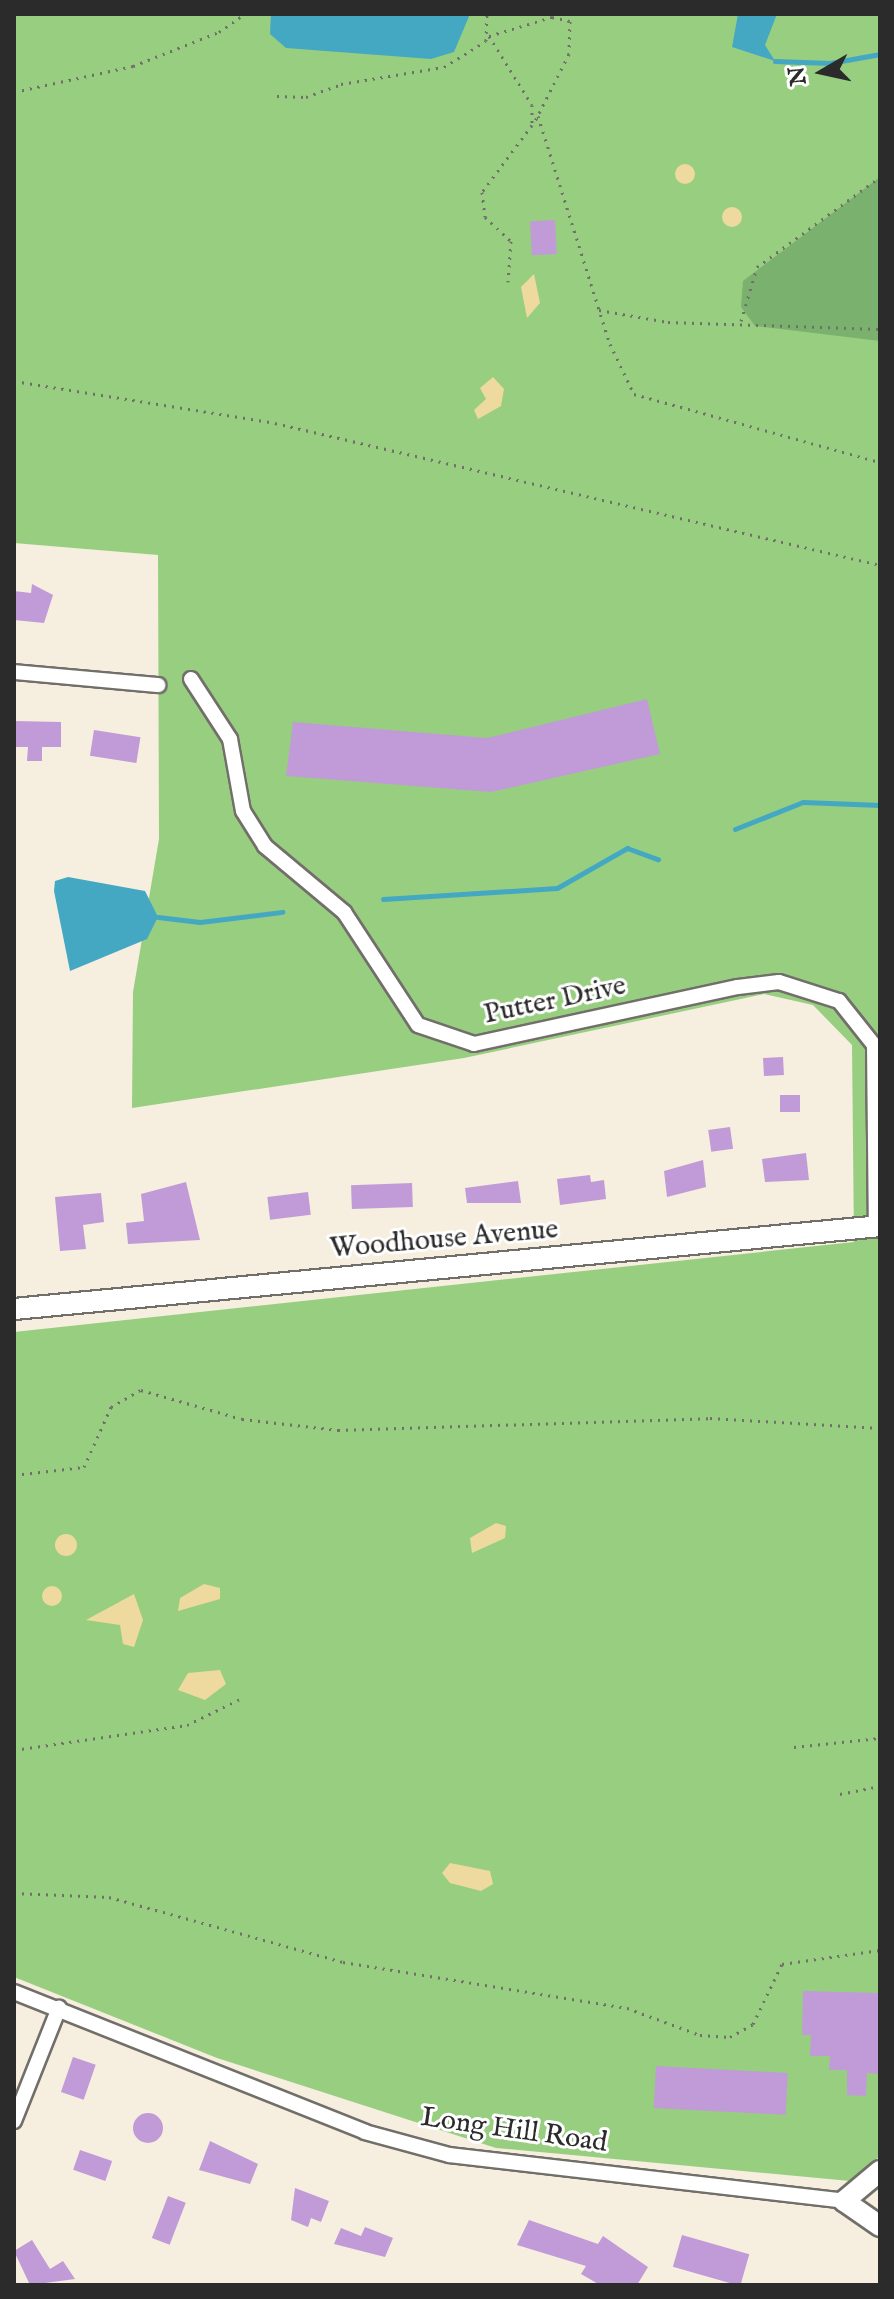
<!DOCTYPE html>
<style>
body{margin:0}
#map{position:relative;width:894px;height:2299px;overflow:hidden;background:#f6eede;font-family:"IM FELL English",serif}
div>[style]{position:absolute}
.green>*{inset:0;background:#98ce80}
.forest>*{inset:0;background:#7ab16e}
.sand>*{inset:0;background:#eeda9e}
.round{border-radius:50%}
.water>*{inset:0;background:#44a8c3}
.stream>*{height:5px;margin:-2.5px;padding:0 2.5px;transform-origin:2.5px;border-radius:2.5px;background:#44a8c3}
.building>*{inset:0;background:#c09bd7;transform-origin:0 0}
.path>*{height:3px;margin-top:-1.5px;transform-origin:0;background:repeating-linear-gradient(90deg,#726f6a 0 2px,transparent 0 8px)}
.roads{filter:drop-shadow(2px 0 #726f6a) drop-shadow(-2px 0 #726f6a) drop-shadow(0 2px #726f6a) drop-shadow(0 -2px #726f6a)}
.street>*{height:14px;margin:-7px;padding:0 7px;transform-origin:7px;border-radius:7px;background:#fff}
.secondary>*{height:20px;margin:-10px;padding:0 10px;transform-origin:10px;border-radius:10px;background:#fff}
span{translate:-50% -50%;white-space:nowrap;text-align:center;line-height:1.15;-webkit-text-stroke:6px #fff;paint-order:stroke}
.street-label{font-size:28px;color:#2b2b2b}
.frame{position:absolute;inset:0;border:16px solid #2b2b2b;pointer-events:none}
.north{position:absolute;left:782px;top:32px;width:80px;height:80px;-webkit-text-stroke:6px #fff;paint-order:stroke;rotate:261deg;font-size:22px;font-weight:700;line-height:32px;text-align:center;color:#2b2b2b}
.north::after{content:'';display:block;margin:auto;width:28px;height:36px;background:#2b2b2b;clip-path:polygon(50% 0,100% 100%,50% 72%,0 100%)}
</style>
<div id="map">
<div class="green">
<i style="clip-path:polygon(14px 14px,880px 14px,880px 2156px,850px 2181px,496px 2148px,217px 2058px,14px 1977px,14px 1332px,854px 1242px,852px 1045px,813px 1005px,764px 994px,464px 1058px,132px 1108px,133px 992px,159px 839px,158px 555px,14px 543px)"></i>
</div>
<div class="forest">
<i style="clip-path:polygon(880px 177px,880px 341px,755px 326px,741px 307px,743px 281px)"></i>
</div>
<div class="sand">
<i class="round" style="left:675px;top:164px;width:20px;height:20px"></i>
<i class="round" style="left:722px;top:207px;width:20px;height:20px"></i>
<i style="clip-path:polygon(534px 274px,540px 303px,527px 318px,521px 287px)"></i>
<i style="clip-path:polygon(493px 377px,504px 389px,501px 406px,478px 419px,474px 410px,486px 399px,480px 388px)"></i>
<i style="clip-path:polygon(496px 1523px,506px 1526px,505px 1538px,472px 1553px,470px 1538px)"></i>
<i class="round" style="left:55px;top:1534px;width:22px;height:22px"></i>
<i style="clip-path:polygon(204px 1584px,220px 1588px,220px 1599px,178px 1611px,180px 1598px)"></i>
<i class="round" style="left:42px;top:1586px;width:20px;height:20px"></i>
<i style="clip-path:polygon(134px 1594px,143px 1620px,134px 1647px,123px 1644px,120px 1625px,86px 1620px)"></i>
<i style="clip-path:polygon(220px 1670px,226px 1684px,205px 1700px,178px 1690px,188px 1673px)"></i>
<i style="clip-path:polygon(450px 1863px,490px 1871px,493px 1884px,481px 1891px,450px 1883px,442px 1873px)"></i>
</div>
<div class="water">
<i style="clip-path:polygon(271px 14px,470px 14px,454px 52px,431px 59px,286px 48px,270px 34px)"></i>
<i style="clip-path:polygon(738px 14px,777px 14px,765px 45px,775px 61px,732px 47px)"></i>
<i style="clip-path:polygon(68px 877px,145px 891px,158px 917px,147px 939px,70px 971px,54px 891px,55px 881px)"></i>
</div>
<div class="stream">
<i style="left:775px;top:61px;width:55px;rotate:2.1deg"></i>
<i style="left:830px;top:63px;width:51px;rotate:-10.2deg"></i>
<i style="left:735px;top:829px;width:73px;rotate:-21.7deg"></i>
<i style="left:803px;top:802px;width:77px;rotate:2.2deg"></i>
<i style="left:383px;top:899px;width:174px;rotate:-3.6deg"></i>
<i style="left:557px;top:888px;width:81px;rotate:-29.7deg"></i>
<i style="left:627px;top:848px;width:33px;rotate:20deg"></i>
<i style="left:158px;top:917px;width:42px;rotate:6.8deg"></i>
<i style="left:200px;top:922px;width:83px;rotate:-7deg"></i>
</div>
<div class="building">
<i style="left:555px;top:220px;width:34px;height:25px;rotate:87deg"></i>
<i style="clip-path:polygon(32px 584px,53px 595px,44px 623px,14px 620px,14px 591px,31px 593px)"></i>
<i style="clip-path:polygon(647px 699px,660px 754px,491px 792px,286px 776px,293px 722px,487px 738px)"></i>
<i style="clip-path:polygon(14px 721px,61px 722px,61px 747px,42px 747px,42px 761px,27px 761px,28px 747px,14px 747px)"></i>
<i style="left:94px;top:730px;width:47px;height:26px;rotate:9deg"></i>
<i style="left:783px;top:1057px;width:18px;height:20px;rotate:87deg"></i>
<i style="left:800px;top:1095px;width:17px;height:20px;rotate:90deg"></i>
<i style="left:730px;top:1127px;width:22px;height:22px;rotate:82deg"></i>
<i style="clip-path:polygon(806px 1153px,809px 1180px,765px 1182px,762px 1159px)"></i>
<i style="clip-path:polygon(703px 1160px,706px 1187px,667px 1197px,664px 1171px)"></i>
<i style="clip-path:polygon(590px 1175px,591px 1182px,604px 1180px,606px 1199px,560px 1205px,557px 1179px)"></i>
<i style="clip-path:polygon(518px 1181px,521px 1203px,467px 1203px,465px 1188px)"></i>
<i style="clip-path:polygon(186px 1182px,200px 1240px,128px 1244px,126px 1223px,144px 1221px,141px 1194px)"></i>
<i style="left:412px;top:1183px;width:24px;height:61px;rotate:88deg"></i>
<i style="left:308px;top:1192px;width:23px;height:41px;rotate:83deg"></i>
<i style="clip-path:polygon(101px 1193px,104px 1222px,83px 1225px,86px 1249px,60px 1251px,55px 1197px)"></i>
<i style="clip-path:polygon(803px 1991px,880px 1993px,880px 2074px,867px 2073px,866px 2096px,847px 2095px,847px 2070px,829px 2070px,830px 2056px,810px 2056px,811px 2035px,802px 2035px)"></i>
<i style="left:73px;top:2057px;width:24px;height:37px;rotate:19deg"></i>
<i style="left:656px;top:2066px;width:132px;height:42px;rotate:3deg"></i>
<i class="round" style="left:133px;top:2113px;width:30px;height:30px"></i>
<i style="clip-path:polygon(210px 2141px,258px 2164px,250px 2184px,199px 2170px)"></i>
<i style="left:80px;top:2150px;width:34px;height:21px;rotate:19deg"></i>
<i style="clip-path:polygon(295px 2188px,329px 2201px,321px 2222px,311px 2218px,308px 2227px,291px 2220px)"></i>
<i style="left:168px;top:2196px;width:19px;height:45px;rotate:21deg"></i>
<i style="clip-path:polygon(529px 2220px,598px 2244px,603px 2236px,648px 2267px,637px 2285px,600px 2285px,581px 2274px,586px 2266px,517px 2245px)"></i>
<i style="clip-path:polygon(365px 2227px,393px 2238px,385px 2257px,334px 2244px,341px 2228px,361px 2236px)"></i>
<i style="left:682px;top:2235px;width:70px;height:33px;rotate:16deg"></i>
<i style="clip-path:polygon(32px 2240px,50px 2269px,63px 2261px,75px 2279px,30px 2285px,14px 2251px)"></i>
</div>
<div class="path">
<i style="left:489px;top:36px;width:81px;rotate:58.1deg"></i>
<i style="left:532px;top:105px;width:20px;rotate:90deg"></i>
<i style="left:532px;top:125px;width:84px;rotate:126.7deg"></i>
<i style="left:482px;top:192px;width:25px;rotate:83deg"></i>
<i style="left:485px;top:217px;width:35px;rotate:43deg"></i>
<i style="left:511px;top:241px;width:41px;rotate:94.2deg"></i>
<i style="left:489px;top:36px;width:66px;rotate:-16.8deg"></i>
<i style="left:552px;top:17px;width:18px;rotate:13deg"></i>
<i style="left:570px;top:21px;width:33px;rotate:92deg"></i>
<i style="left:569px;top:54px;width:80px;rotate:116.9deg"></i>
<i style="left:14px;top:92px;width:122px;rotate:-12.3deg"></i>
<i style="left:133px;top:66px;width:92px;rotate:-21.6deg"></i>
<i style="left:219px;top:32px;width:32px;rotate:-35deg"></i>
<i style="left:277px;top:96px;width:29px;rotate:2deg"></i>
<i style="left:306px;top:97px;width:37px;rotate:-20deg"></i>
<i style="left:341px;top:84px;width:104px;rotate:-9.4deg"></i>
<i style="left:444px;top:67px;width:49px;rotate:-31.8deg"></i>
<i style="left:486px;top:41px;width:27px;rotate:-88deg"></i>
<i style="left:538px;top:116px;width:239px;rotate:72.5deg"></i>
<i style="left:610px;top:344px;width:55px;rotate:64.4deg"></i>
<i style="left:634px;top:394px;width:255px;rotate:15.5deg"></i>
<i style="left:599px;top:310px;width:70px;rotate:9.9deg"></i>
<i style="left:668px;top:322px;width:212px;rotate:1.9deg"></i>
<i style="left:741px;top:321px;width:56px;rotate:-73.5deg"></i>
<i style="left:757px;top:267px;width:152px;rotate:-36.2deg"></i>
<i style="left:14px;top:381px;width:264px;rotate:9.1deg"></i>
<i style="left:275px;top:423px;width:621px;rotate:13.21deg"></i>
<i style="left:14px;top:1475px;width:70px;rotate:-6.5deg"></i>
<i style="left:84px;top:1467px;width:66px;rotate:-65.8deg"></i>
<i style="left:111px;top:1407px;width:34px;rotate:-30deg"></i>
<i style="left:141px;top:1390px;width:105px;rotate:16deg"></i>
<i style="left:242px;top:1419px;width:97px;rotate:6.5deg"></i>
<i style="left:338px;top:1430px;width:372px;rotate:-1.8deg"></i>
<i style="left:710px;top:1418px;width:170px;rotate:3.4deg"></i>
<i style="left:794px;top:1747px;width:86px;rotate:-6deg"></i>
<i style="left:14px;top:1750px;width:175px;rotate:-8.2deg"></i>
<i style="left:187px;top:1725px;width:61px;rotate:-26.1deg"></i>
<i style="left:840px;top:1794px;width:41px;rotate:-11.3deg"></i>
<i style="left:14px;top:1893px;width:95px;rotate:2.4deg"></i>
<i style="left:109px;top:1897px;width:243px;rotate:15.5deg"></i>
<i style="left:343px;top:1962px;width:288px;rotate:9.2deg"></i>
<i style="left:627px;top:2008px;width:78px;rotate:20.3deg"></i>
<i style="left:700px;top:2035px;width:30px;rotate:4deg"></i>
<i style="left:730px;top:2037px;width:26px;rotate:-29deg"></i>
<i style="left:753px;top:2024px;width:67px;rotate:-64.2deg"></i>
<i style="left:782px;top:1964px;width:99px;rotate:-8.1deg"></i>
</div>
<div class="roads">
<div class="street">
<i style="left:14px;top:672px;width:145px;rotate:5.2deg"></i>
<i style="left:191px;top:679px;width:72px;rotate:57deg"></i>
<i style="left:230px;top:739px;width:73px;rotate:79.8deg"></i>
<i style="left:243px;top:811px;width:41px;rotate:57.8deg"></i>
<i style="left:265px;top:846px;width:103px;rotate:39.9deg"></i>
<i style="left:344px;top:912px;width:135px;rotate:56.8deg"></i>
<i style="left:418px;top:1025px;width:59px;rotate:18.7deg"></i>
<i style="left:474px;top:1044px;width:270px;rotate:-12.2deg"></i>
<i style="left:738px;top:987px;width:41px;rotate:-7deg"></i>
<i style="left:779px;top:982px;width:63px;rotate:17.6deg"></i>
<i style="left:839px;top:1001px;width:56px;rotate:51.5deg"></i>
<i style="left:874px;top:1045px;width:182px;rotate:89.4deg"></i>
<i style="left:14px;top:1992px;width:378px;rotate:21.7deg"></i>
<i style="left:365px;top:2132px;width:87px;rotate:15.3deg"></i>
<i style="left:449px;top:2155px;width:398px;rotate:6.6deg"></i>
<i style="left:14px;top:2121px;width:122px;rotate:-68.3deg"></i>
</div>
<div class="secondary">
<i style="left:14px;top:1309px;width:870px;rotate:-5.47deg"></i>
<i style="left:880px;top:2171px;width:47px;rotate:140.2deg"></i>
<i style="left:844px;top:2201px;width:44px;rotate:34.8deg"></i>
</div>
</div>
<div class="street-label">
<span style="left:555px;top:1001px;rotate:-12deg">Putter Drive</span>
<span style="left:444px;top:1240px;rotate:-5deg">Woodhouse Avenue</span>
<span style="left:514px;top:2131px;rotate:8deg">Long Hill Road</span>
</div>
<div class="frame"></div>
<div class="north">N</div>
</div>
